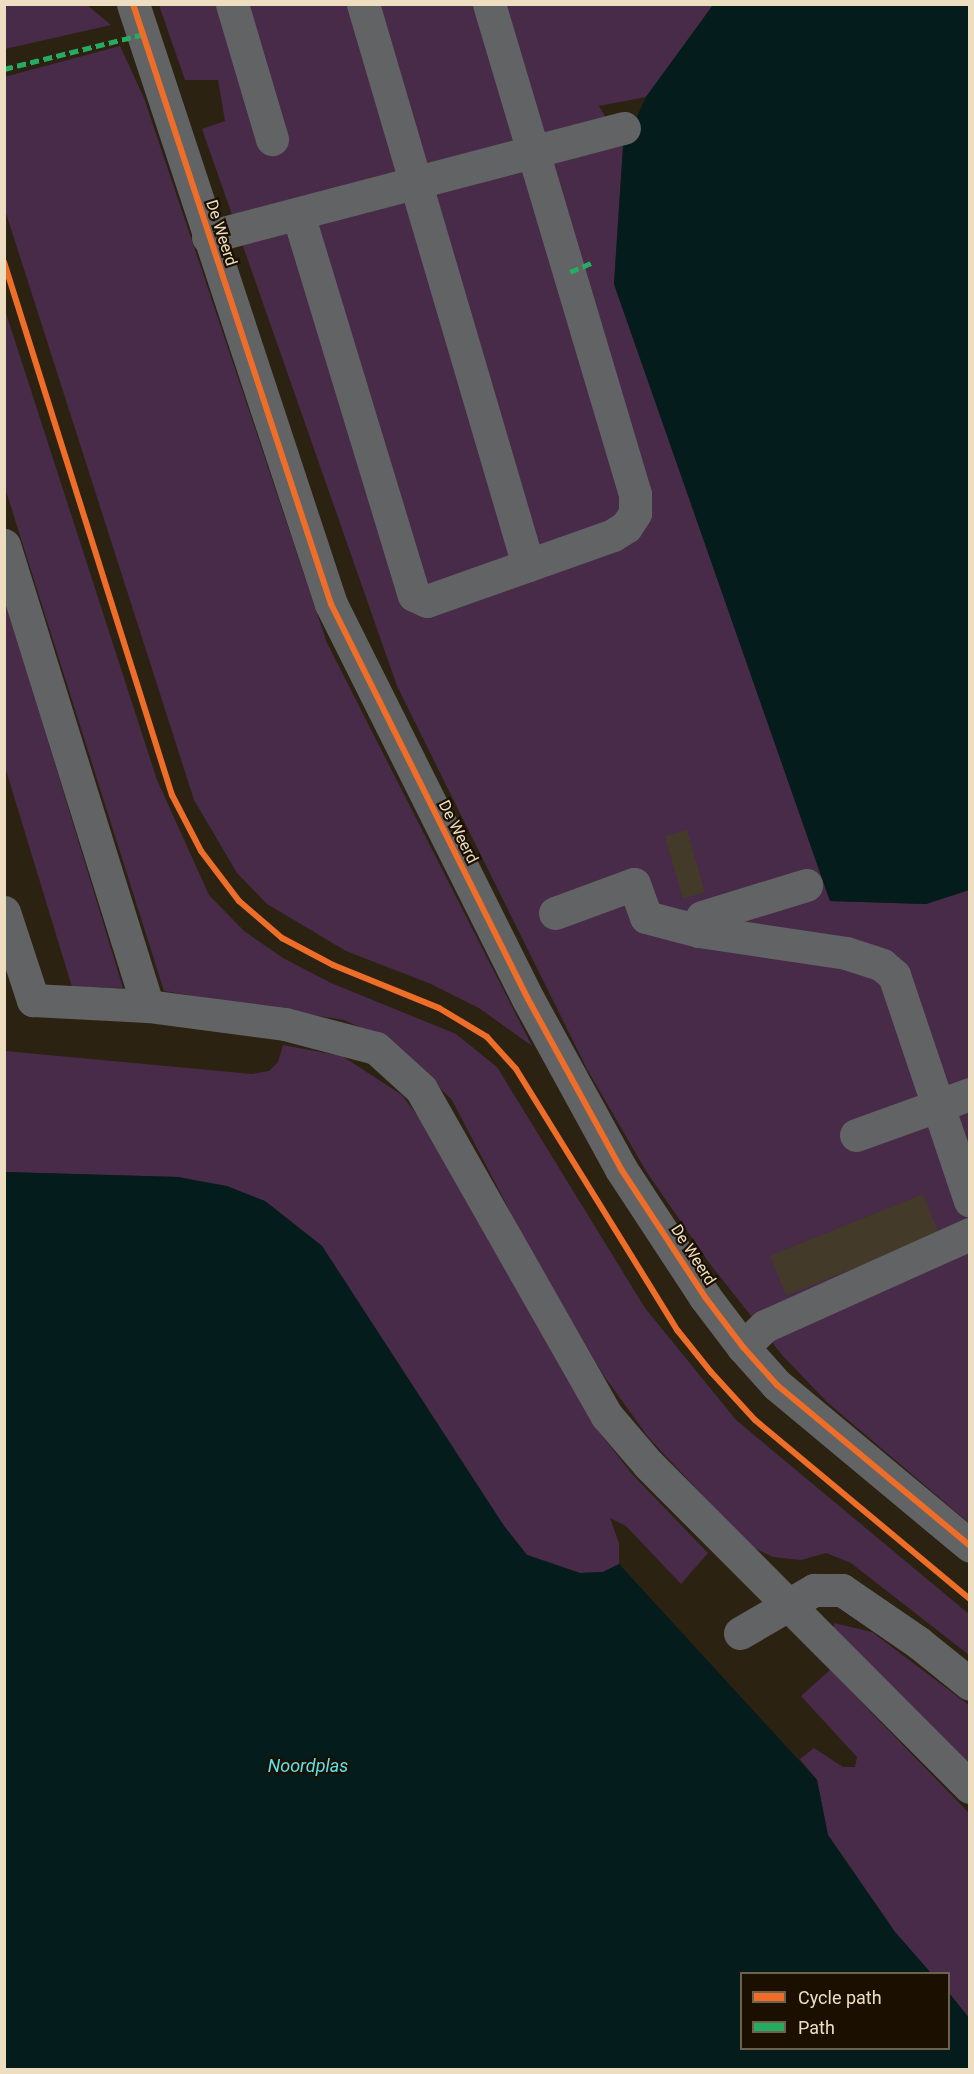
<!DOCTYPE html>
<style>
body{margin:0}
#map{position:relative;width:974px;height:2074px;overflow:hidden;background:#2c2212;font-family:Roboto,sans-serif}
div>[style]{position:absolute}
.green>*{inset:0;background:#472b48}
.water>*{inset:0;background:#041c1c}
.building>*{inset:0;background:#433a29;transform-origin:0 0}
.minor>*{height:33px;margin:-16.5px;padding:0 16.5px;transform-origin:16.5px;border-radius:16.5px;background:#626364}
.quiet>*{height:4.5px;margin-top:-2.25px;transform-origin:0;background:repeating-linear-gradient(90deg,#26ab63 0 9px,transparent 0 13.5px)}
.cycleway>*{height:6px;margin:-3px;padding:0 3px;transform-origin:3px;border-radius:3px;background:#ee6e29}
span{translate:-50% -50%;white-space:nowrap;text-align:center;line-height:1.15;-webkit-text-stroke:4.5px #1b1000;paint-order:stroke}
.street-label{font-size:16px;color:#eedec1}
.water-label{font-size:18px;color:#5be4ee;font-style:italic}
.frame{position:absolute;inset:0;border:6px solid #eedec1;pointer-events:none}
.legend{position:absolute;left:740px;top:1972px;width:210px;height:78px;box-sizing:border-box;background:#1b1000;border:2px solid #6f624d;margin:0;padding:8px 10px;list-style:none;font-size:18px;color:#eedec1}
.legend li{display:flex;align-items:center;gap:12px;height:30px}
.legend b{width:30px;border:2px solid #6f624d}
</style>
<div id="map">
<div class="green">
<i style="clip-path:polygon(4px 5px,87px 5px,111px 25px,5px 49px)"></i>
<i style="clip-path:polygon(159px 5px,713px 5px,646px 97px,599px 106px,623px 147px,614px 284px,830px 901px,926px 904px,969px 890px,969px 1523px,827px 1402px,782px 1355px,710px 1264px,646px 1171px,587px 1069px,397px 686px,202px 129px,225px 121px,218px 80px,185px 80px)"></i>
<i style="clip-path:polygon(120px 46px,144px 98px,327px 643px,532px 1046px,479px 1008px,431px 984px,346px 951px,267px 904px,237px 873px,194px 800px,5px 210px,4px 77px)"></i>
<i style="clip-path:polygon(4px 307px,157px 780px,209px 895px,244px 931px,283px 958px,331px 983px,456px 1034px,497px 1067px,645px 1308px,736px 1420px,969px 1614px,969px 1655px,851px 1563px,826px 1553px,801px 1560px,773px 1557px,750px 1546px,648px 1437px,602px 1373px,524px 1238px,452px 1100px,394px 1043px,344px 1020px,164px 991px,5px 488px)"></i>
<i style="clip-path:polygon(4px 596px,123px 988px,72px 987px,5px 767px)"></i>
<i style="clip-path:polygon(283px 1045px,342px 1056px,402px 1095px,429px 1131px,596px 1428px,632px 1474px,708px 1553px,681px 1584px,626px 1526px,610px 1518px,619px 1543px,619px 1564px,603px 1572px,580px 1573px,527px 1555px,504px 1526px,322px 1246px,265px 1201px,178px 1177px,5px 1172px,5px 1051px,252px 1074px,269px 1071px,278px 1062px)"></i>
<i style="clip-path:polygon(834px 1623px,872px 1632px,969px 1705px,969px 1769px,833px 1633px)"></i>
<i style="clip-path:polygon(830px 1670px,969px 1813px,969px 2018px,949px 1993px,948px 1974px,931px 1973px,895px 1932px,828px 1835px,817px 1780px,800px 1759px,814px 1748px,843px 1767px,855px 1767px,857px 1757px,801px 1696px)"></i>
</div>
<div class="water">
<i style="clip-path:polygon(713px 5px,969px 5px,969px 890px,926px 904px,830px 901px,614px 284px,623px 147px,646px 97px)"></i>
<i style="clip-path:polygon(5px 1172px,178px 1177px,227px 1186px,265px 1201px,322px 1246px,504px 1526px,527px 1555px,580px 1573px,603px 1572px,619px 1564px,817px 1780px,828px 1835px,895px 1932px,931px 1973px,742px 1974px,742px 2048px,948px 2048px,949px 1993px,969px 2018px,969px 2069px,5px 2069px)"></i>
</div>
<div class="building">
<i style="left:687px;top:830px;width:65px;height:23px;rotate:74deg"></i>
<i style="left:923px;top:1194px;width:43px;height:165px;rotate:68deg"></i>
</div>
<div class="minor">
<i style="left:133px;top:4px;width:632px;rotate:71.74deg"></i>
<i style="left:331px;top:604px;width:441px;rotate:63.5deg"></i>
<i style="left:528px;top:999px;width:194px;rotate:61.3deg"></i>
<i style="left:621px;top:1169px;width:153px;rotate:56.7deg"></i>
<i style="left:705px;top:1297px;width:63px;rotate:52.8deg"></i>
<i style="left:743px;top:1347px;width:51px;rotate:48.2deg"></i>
<i style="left:777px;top:1385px;width:251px;rotate:39.8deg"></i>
<i style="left:232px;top:4px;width:141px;rotate:73.5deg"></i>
<i style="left:363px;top:4px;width:585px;rotate:73.61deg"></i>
<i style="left:298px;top:214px;width:398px;rotate:73.1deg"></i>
<i style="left:414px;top:595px;width:14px;rotate:25deg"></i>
<i style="left:427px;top:601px;width:197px;rotate:-19.5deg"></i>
<i style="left:613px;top:535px;width:15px;rotate:-32deg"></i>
<i style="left:626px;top:527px;width:17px;rotate:-57deg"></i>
<i style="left:635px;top:513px;width:19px;rotate:-90deg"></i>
<i style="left:635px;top:494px;width:511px;rotate:-106.59deg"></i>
<i style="left:208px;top:237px;width:430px;rotate:-14.7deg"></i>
<i style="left:4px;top:545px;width:483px;rotate:72.7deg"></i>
<i style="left:4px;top:912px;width:93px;rotate:71.8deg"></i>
<i style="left:33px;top:1000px;width:115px;rotate:3deg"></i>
<i style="left:148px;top:1006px;width:138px;rotate:7.5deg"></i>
<i style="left:285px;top:1024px;width:94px;rotate:14.8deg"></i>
<i style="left:376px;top:1048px;width:61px;rotate:42.3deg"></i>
<i style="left:421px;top:1089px;width:376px;rotate:60.4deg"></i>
<i style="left:607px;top:1416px;width:63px;rotate:49.5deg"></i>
<i style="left:648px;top:1464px;width:456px;rotate:45.1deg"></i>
<i style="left:555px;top:913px;width:84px;rotate:-20.2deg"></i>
<i style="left:634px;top:884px;width:35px;rotate:70deg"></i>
<i style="left:646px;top:917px;width:55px;rotate:14.8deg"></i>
<i style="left:699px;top:931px;width:149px;rotate:8.5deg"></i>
<i style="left:846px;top:953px;width:38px;rotate:18deg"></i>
<i style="left:882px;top:965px;width:16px;rotate:40deg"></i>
<i style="left:894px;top:975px;width:238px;rotate:71.4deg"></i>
<i style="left:699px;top:931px;width:14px;rotate:-78deg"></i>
<i style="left:702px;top:917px;width:109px;rotate:-17.1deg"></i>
<i style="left:856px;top:1135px;width:121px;rotate:-19.8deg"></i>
<i style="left:743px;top:1347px;width:30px;rotate:-44deg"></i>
<i style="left:765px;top:1326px;width:225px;rotate:-24.2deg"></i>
<i style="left:740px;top:1633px;width:86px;rotate:-30.2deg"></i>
<i style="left:814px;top:1590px;width:28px"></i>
<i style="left:842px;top:1590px;width:93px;rotate:34.5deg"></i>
<i style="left:919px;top:1643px;width:65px;rotate:38.8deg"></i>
</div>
<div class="quiet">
<i style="left:4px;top:69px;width:144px;rotate:-14deg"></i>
<i style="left:570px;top:272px;width:26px;rotate:-23deg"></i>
</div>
<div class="cycleway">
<i style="left:133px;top:4px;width:632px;rotate:71.74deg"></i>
<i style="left:331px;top:604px;width:441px;rotate:63.5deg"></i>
<i style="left:528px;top:999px;width:194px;rotate:61.3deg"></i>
<i style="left:621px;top:1169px;width:153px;rotate:56.7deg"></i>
<i style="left:705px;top:1297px;width:63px;rotate:52.8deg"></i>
<i style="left:743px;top:1347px;width:51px;rotate:48.2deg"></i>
<i style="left:777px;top:1385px;width:251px;rotate:39.8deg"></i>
<i style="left:4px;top:262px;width:559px;rotate:72.51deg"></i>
<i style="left:172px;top:795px;width:63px;rotate:62.6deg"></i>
<i style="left:201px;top:851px;width:63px;rotate:52.8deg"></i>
<i style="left:239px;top:901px;width:57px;rotate:40.7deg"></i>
<i style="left:282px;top:938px;width:58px;rotate:27.9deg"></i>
<i style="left:333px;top:965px;width:114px;rotate:22.1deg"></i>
<i style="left:439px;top:1008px;width:56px;rotate:31.1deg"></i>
<i style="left:487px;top:1037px;width:43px;rotate:47.8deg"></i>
<i style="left:516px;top:1069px;width:308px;rotate:58.3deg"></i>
<i style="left:678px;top:1331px;width:53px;rotate:51.2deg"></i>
<i style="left:711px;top:1372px;width:65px;rotate:47.5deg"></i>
<i style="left:755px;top:1420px;width:280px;rotate:39.8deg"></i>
</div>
<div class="street-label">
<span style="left:221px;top:233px;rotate:72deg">De Weerd</span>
<span style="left:458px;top:832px;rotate:63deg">De Weerd</span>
<span style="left:693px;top:1255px;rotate:57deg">De Weerd</span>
</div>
<div class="water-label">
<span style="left:308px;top:1766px">Noordplas</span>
</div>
<div class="frame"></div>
<ul class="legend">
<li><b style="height:8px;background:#ee6e29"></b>Cycle path</li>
<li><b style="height:8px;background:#26ab63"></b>Path</li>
</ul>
</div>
